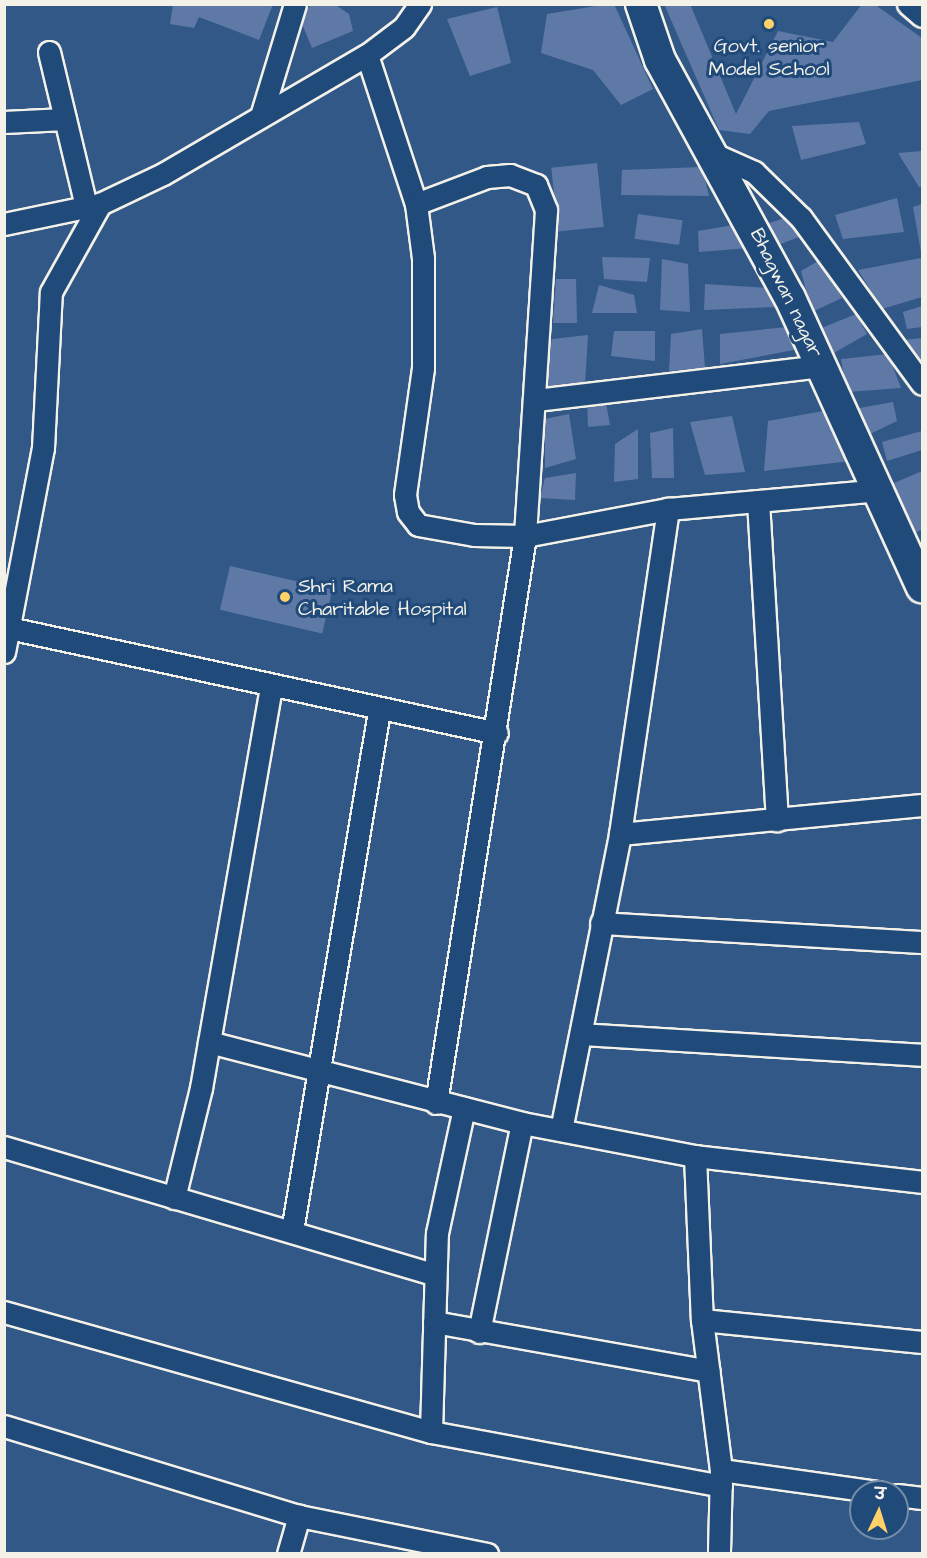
<!DOCTYPE html>
<meta charset="utf-8">
<style>
body{margin:0}
#map{position:relative;width:927px;height:1558px;overflow:hidden;background:#325888;font-family:"Architects Daughter","Playpen Sans Deva",sans-serif}
div>[style]{position:absolute}
.building>*{inset:0;background:#5f79a7;transform-origin:0 0}
.roads{filter:drop-shadow(2px 0 #f4f1e8) drop-shadow(-2px 0 #f4f1e8) drop-shadow(0 2px #f4f1e8) drop-shadow(0 -2px #f4f1e8)}
.street>*{height:21px;margin:-10.5px;padding:0 10.5px;transform-origin:10.5px;border-radius:10.5px;background:#1f4a7a}
.secondary>*{height:30px;margin:-15px;padding:0 15px;transform-origin:15px;border-radius:15px;background:#1f4a7a}
.dots>*{width:16px;height:16px;translate:-50% -50%;box-sizing:border-box;border:3px solid #1f4a7a;border-radius:50%}
span{translate:-50% -50%;white-space:nowrap;text-align:center;line-height:1.15;-webkit-text-stroke:6px #1f4a7a;paint-order:stroke}
.poi-label{font-size:20px;color:#f4f1e8}
.left{translate:0 -50%;text-align:left}
.street-label{font-size:20px;color:#f4f1e8}
.frame{position:absolute;inset:0;border:6px solid #f4f1e8;pointer-events:none}
.north{position:absolute;left:849px;top:1480px;width:60px;height:60px;box-sizing:border-box;background:#1f4a7a;border:2px solid #748da6;border-radius:50%;rotate:4deg;font-size:16px;font-weight:700;line-height:24px;text-align:center;color:#f4f1e8}
.north::after{content:'';display:block;margin:auto;width:21px;height:27px;background:#ffd166;clip-path:polygon(50% 0,100% 100%,50% 72%,0 100%)}
</style>
<div id="map">
<div class="building">
<i style="clip-path:polygon(173px 4px,273px 4px,259px 40px,199px 17px,194px 28px,170px 24px)"></i>
<i style="clip-path:polygon(312px 4px,334px 4px,349px 14px,353px 31px,312px 48px,299px 17px)"></i>
<i style="clip-path:polygon(608px 4px,614px 4px,653px 89px,621px 105px,593px 70px,541px 53px,547px 14px)"></i>
<i style="clip-path:polygon(664px 4px,690px 4px,736px 114px,778px 31px,833px 42px,862px 4px,874px 4px,922px 38px,922px 80px,769px 111px,750px 134px,719px 130px)"></i>
<i style="clip-path:polygon(497px 7px,511px 63px,470px 76px,447px 19px)"></i>
<i style="clip-path:polygon(859px 122px,866px 144px,801px 160px,792px 126px)"></i>
<i style="clip-path:polygon(922px 151px,922px 187px,919px 187px,898px 153px)"></i>
<i style="left:597px;top:163px;width:64px;height:46px;rotate:84deg"></i>
<i style="clip-path:polygon(702px 167px,709px 196px,621px 195px,622px 170px)"></i>
<i style="clip-path:polygon(897px 198px,904px 232px,843px 239px,835px 215px)"></i>
<i style="clip-path:polygon(922px 204px,922px 252px,921px 252px,913px 207px)"></i>
<i style="left:638px;top:214px;width:45px;height:25px;rotate:8deg"></i>
<i style="clip-path:polygon(788px 217px,799px 237px,778px 245px,763px 225px)"></i>
<i style="clip-path:polygon(745px 223px,750px 248px,699px 252px,698px 231px)"></i>
<i style="clip-path:polygon(602px 257px,650px 258px,647px 282px,604px 279px)"></i>
<i style="clip-path:polygon(921px 258px,922px 297px,882px 309px,858px 270px)"></i>
<i style="clip-path:polygon(662px 259px,688px 264px,690px 312px,660px 310px)"></i>
<i style="clip-path:polygon(820px 260px,842px 298px,812px 312px,801px 271px)"></i>
<i style="clip-path:polygon(556px 279px,576px 279px,577px 323px,553px 323px)"></i>
<i style="clip-path:polygon(705px 284px,769px 288px,777px 307px,704px 310px)"></i>
<i style="clip-path:polygon(599px 285px,634px 295px,637px 313px,592px 313px)"></i>
<i style="clip-path:polygon(922px 306px,922px 327px,907px 329px,903px 312px)"></i>
<i style="clip-path:polygon(856px 314px,867px 334px,832px 354px,817px 330px)"></i>
<i style="clip-path:polygon(787px 327px,794px 350px,720px 364px,720px 334px)"></i>
<i style="clip-path:polygon(702px 329px,705px 368px,669px 371px,671px 334px)"></i>
<i style="clip-path:polygon(614px 331px,655px 331px,655px 361px,611px 356px)"></i>
<i style="clip-path:polygon(588px 335px,585px 385px,543px 388px,552px 339px)"></i>
<i style="clip-path:polygon(922px 338px,922px 366px,918px 366px,904px 340px)"></i>
<i style="clip-path:polygon(888px 354px,901px 388px,847px 392px,841px 359px)"></i>
<i style="clip-path:polygon(605px 397px,610px 425px,588px 427px,587px 398px)"></i>
<i style="clip-path:polygon(893px 402px,897px 421px,866px 436px,854px 409px)"></i>
<i style="clip-path:polygon(834px 409px,851px 461px,764px 471px,768px 421px)"></i>
<i style="clip-path:polygon(569px 414px,576px 459px,545px 468px,545px 419px)"></i>
<i style="clip-path:polygon(732px 416px,745px 472px,705px 475px,690px 422px)"></i>
<i style="clip-path:polygon(673px 428px,674px 478px,652px 478px,650px 433px)"></i>
<i style="clip-path:polygon(638px 429px,638px 479px,614px 482px,615px 444px)"></i>
<i style="clip-path:polygon(922px 431px,922px 450px,887px 461px,882px 442px)"></i>
<i style="clip-path:polygon(922px 471px,922px 530px,911px 534px,894px 483px)"></i>
<i style="clip-path:polygon(576px 473px,575px 500px,540px 498px,545px 478px)"></i>
<i style="left:230px;top:566px;width:105px;height:45px;rotate:13deg"></i>
</div>
<div class="roads">
<div class="street">
<i style="left:908px;top:4px;width:18px;rotate:41deg"></i>
<i style="left:49px;top:52px;width:158px;rotate:76.5deg"></i>
<i style="left:367px;top:55px;width:157px;rotate:71.8deg"></i>
<i style="left:416px;top:204px;width:54px;rotate:82.6deg"></i>
<i style="left:423px;top:258px;width:110px;rotate:90deg"></i>
<i style="left:423px;top:368px;width:128px;rotate:98.1deg"></i>
<i style="left:405px;top:495px;width:17px;rotate:80deg"></i>
<i style="left:408px;top:512px;width:16px;rotate:52deg"></i>
<i style="left:418px;top:525px;width:57px;rotate:10.1deg"></i>
<i style="left:474px;top:535px;width:51px;rotate:1.1deg"></i>
<i style="left:525px;top:536px;width:146px;rotate:-10.7deg"></i>
<i style="left:668px;top:509px;width:215px;rotate:-5.1deg"></i>
<i style="left:261px;top:116px;width:117px;rotate:-73.1deg"></i>
<i style="left:4px;top:122px;width:61px;rotate:-2.8deg"></i>
<i style="left:716px;top:155px;width:42px;rotate:24.1deg"></i>
<i style="left:754px;top:172px;width:66px;rotate:44.4deg"></i>
<i style="left:801px;top:218px;width:205px;rotate:53.9deg"></i>
<i style="left:416px;top:204px;width:76px;rotate:-20.8deg"></i>
<i style="left:487px;top:177px;width:23px;rotate:-5deg"></i>
<i style="left:510px;top:175px;width:28px;rotate:21deg"></i>
<i style="left:536px;top:185px;width:27px;rotate:68deg"></i>
<i style="left:546px;top:210px;width:327px;rotate:93.7deg"></i>
<i style="left:525px;top:536px;width:574px;rotate:98.92deg"></i>
<i style="left:4px;top:224px;width:98px;rotate:-11.8deg"></i>
<i style="left:100px;top:204px;width:70px;rotate:-25.5deg"></i>
<i style="left:163px;top:174px;width:236px;rotate:-30.3deg"></i>
<i style="left:367px;top:55px;width:46px;rotate:-37.1deg"></i>
<i style="left:404px;top:27px;width:28px;rotate:-55deg"></i>
<i style="left:536px;top:400px;width:287px;rotate:-6.8deg"></i>
<i style="left:758px;top:501px;width:320px;rotate:86.6deg"></i>
<i style="left:4px;top:627px;width:504px;rotate:12.13deg"></i>
<i style="left:4px;top:652px;width:208px;rotate:-79.2deg"></i>
<i style="left:43px;top:448px;width:156px;rotate:-87.1deg"></i>
<i style="left:51px;top:292px;width:101px;rotate:-60.9deg"></i>
<i style="left:620px;top:834px;width:303px;rotate:-5.5deg"></i>
<i style="left:601px;top:923px;width:322px;rotate:3.4deg"></i>
<i style="left:581px;top:1034px;width:342px;rotate:3.5deg"></i>
<i style="left:209px;top:1042px;width:323px;rotate:14.5deg"></i>
<i style="left:522px;top:1123px;width:176px;rotate:10.8deg"></i>
<i style="left:695px;top:1156px;width:228px;rotate:6.5deg"></i>
<i style="left:561px;top:1130px;width:302px;rotate:-78.7deg"></i>
<i style="left:620px;top:834px;width:329px;rotate:-81.6deg"></i>
<i style="left:4px;top:1147px;width:448px;rotate:16.5deg"></i>
<i style="left:695px;top:1156px;width:164px;rotate:87.6deg"></i>
<i style="left:702px;top:1320px;width:151px;rotate:82.8deg"></i>
<i style="left:721px;top:1470px;width:84px;rotate:91.4deg"></i>
<i style="left:174px;top:1198px;width:113px;rotate:-76.2deg"></i>
<i style="left:201px;top:1088px;width:407px;rotate:-80.1deg"></i>
<i style="left:292px;top:1231px;width:527px;rotate:-80.5deg"></i>
<i style="left:4px;top:1312px;width:444px;rotate:15.7deg"></i>
<i style="left:431px;top:1432px;width:295px;rotate:10.5deg"></i>
<i style="left:702px;top:1320px;width:221px;rotate:5.7deg"></i>
<i style="left:434px;top:1322px;width:279px;rotate:10.1deg"></i>
<i style="left:479px;top:1332px;width:213px;rotate:-78.4deg"></i>
<i style="left:4px;top:1426px;width:308px;rotate:17deg"></i>
<i style="left:299px;top:1516px;width:192px;rotate:11.4deg"></i>
<i style="left:431px;top:1432px;width:199px;rotate:-88.3deg"></i>
<i style="left:437px;top:1233px;width:128px;rotate:-77.8deg"></i>
<i style="left:721px;top:1470px;width:159px;rotate:8deg"></i>
<i style="left:897px;top:1495px;width:25px;rotate:7deg"></i>
<i style="left:288px;top:1554px;width:40px;rotate:-74deg"></i>
</div>
<div class="secondary">
<i style="left:641px;top:4px;width:59px;rotate:71.3deg"></i>
<i style="left:660px;top:60px;width:271px;rotate:61.4deg"></i>
<i style="left:790px;top:298px;width:318px;rotate:65.5deg"></i>
</div>
</div>
<div class="dots">
<i style="left:769px;top:24px;background:#ffd166"></i>
<i style="left:285px;top:597px;background:#ffd166"></i>
</div>
<div class="poi-label">
<span style="left:769px;top:58px">Govt. senior<br>Model School</span>
<span class="left" style="left:298px;top:598px">Shri Rama<br>Charitable Hospital</span>
</div>
<div class="street-label">
<span style="left:786px;top:293px;rotate:64deg">Bhagwan nagar</span>
</div>
<div class="frame"></div>
<div class="north">उ</div>
</div>
